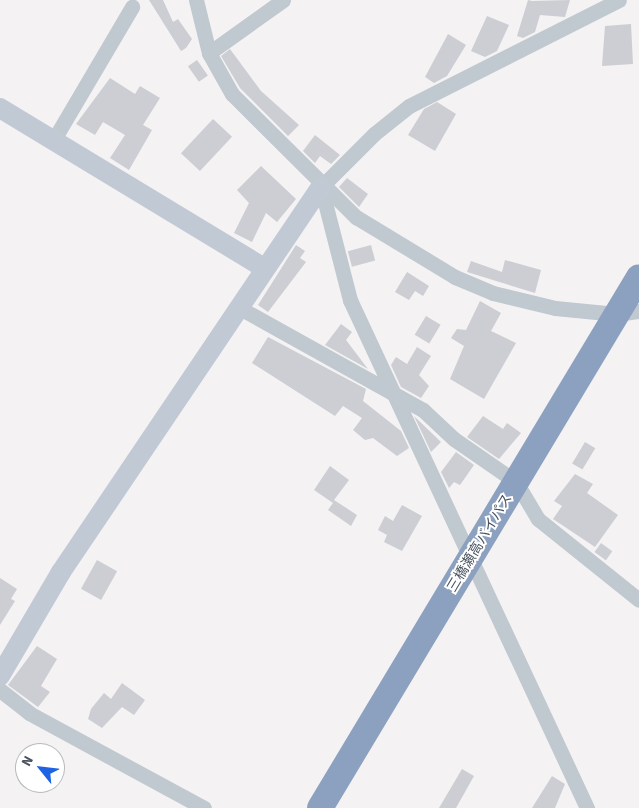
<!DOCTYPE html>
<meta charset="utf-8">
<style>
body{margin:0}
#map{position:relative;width:639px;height:808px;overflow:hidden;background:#f4f2f2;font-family:"Source Sans 3","Noto Sans JP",sans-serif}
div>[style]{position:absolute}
.building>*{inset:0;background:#ccced4;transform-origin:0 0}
.street>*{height:15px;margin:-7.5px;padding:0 7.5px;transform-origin:7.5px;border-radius:7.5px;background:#c0c8d0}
.secondary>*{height:20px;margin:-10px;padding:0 10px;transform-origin:10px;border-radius:10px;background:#c1c9d5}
.highway>*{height:26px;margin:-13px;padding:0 13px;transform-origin:13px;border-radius:13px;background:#8ca0bf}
span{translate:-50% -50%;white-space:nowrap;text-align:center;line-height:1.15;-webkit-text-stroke:4px #fff;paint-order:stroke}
.street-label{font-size:14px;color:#4a535f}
.north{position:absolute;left:15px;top:743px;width:50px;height:50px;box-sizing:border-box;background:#fff;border:1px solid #b7babf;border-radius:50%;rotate:299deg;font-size:14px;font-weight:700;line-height:20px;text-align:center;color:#4a535f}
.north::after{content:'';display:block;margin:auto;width:18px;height:22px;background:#1f63e2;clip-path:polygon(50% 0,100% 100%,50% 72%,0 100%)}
</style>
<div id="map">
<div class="building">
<i style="clip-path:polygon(149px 0,163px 0,173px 22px,178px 19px,192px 39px,186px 48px,181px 51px)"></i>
<i style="clip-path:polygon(528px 0,532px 1px,570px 0,565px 17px,540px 15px,535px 32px,523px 38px,517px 36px)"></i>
<i style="clip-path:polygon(487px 16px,509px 25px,497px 51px,485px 57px,471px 51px)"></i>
<i style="clip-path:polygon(631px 24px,633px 64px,602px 66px,605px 26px)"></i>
<i style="clip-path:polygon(448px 34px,466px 45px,447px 76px,434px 83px,425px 77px)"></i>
<i style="clip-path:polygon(230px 49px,261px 91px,299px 125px,288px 136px,240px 88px,221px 56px)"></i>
<i style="left:197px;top:60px;width:19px;height:11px;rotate:55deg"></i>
<i style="clip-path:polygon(110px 78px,135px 94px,140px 86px,160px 98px,143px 125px,152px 130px,129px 170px,110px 158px,125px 135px,103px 122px,95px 135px,76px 124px)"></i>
<i style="clip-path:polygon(437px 102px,456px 114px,435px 151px,408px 135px,424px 109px)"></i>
<i style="left:213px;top:119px;width:26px;height:47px;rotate:43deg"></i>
<i style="clip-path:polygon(315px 135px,340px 155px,331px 164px,320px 156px,315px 163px,303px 151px)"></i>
<i style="clip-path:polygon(261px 166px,296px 199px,277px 222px,266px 213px,252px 242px,234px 233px,249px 203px,237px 190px)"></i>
<i style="clip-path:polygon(347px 178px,368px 194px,359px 207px,339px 187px)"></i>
<i style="clip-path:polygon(296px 245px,305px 251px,300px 258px,306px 262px,268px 312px,258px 305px)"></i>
<i style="left:371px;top:245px;width:16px;height:24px;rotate:75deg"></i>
<i style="clip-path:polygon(505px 260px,541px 270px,535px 293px,467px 272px,471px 261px,502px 272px)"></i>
<i style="clip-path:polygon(407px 272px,429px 286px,423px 296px,415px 291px,409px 300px,395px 292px)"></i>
<i style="clip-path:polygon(480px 301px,501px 313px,491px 331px,516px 343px,484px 399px,450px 379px,464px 346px,451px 338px,457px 329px,466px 330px)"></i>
<i style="left:426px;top:316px;width:17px;height:22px;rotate:31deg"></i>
<i style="clip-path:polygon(341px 324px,352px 332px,346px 340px,368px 369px,325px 345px)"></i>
<i style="clip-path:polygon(268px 337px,366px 389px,363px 401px,401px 431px,409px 448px,397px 456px,373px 438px,365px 440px,353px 430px,362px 418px,343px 406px,335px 416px,252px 363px)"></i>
<i style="clip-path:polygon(417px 347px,431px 356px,419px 375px,429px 386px,421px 398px,401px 387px,391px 365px,396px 357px,407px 364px)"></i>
<i style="clip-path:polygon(414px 416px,441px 442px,431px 452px)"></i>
<i style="clip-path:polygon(483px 416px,503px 429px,507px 423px,521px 433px,499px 459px,467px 437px)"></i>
<i style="left:585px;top:442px;width:12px;height:25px;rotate:31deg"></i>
<i style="clip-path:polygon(456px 452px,474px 465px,460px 485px,454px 482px,449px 488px,441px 472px)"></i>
<i style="clip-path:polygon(330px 466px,349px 480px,334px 500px,357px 515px,351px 526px,328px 510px,333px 503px,314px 490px)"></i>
<i style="clip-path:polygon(575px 474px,593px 484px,587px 493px,618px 515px,595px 547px,553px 519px,562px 506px,554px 501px)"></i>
<i style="clip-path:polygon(402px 505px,422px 516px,402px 551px,384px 542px,387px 535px,378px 530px,385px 516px,393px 521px)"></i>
<i style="left:601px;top:543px;width:14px;height:11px;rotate:36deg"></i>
<i style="left:97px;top:560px;width:23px;height:33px;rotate:29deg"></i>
<i style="clip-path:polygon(0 578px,17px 589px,11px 599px,15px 601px,0 625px)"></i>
<i style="clip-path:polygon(37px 646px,57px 659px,41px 686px,50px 692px,38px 707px,8px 685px)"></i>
<i style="clip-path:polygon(122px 683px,145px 700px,134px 715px,122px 707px,102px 728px,88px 719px,91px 709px,104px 693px,111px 699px)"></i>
<i style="clip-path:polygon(462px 769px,474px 776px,456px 808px,439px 808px)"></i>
<i style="clip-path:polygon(552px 776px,565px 784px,555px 808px,532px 808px)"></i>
</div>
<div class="street">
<i style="left:196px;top:0;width:55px;rotate:76.2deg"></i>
<i style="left:209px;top:53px;width:47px;rotate:60.7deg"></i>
<i style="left:232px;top:94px;width:175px;rotate:44.8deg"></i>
<i style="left:356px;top:217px;width:116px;rotate:31.2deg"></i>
<i style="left:455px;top:277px;width:41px;rotate:22.8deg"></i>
<i style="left:493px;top:293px;width:64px;rotate:13.6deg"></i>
<i style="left:555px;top:308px;width:62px;rotate:5.5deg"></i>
<i style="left:617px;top:314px;width:22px;rotate:-8deg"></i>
<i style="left:209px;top:53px;width:91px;rotate:-35.6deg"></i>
<i style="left:53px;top:141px;width:156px;rotate:-59.5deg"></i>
<i style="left:321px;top:187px;width:117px;rotate:75.6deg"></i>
<i style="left:350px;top:300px;width:561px;rotate:64.99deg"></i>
<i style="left:321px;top:187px;width:75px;rotate:-45deg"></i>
<i style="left:374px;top:134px;width:45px;rotate:-38.7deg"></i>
<i style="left:409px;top:106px;width:235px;rotate:-26.8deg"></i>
<i style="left:238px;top:307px;width:212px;rotate:29.1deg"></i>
<i style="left:423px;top:410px;width:42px;rotate:43.1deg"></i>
<i style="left:454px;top:439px;width:75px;rotate:34.7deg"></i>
<i style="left:516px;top:482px;width:43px;rotate:59.3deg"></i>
<i style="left:538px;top:519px;width:129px;rotate:38.7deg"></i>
<i style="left:0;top:690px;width:37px;rotate:38deg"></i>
<i style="left:29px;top:713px;width:199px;rotate:28.5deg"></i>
</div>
<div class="secondary">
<i style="left:0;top:108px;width:309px;rotate:31.2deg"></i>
<i style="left:0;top:676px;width:121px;rotate:-59.6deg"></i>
<i style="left:61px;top:572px;width:465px;rotate:-56deg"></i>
</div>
<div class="highway">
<i style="left:320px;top:808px;width:619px;rotate:-59deg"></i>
</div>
<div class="street-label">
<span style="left:480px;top:543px;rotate:-59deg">三橋瀬高バイパス</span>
</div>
<div class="north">N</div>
</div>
